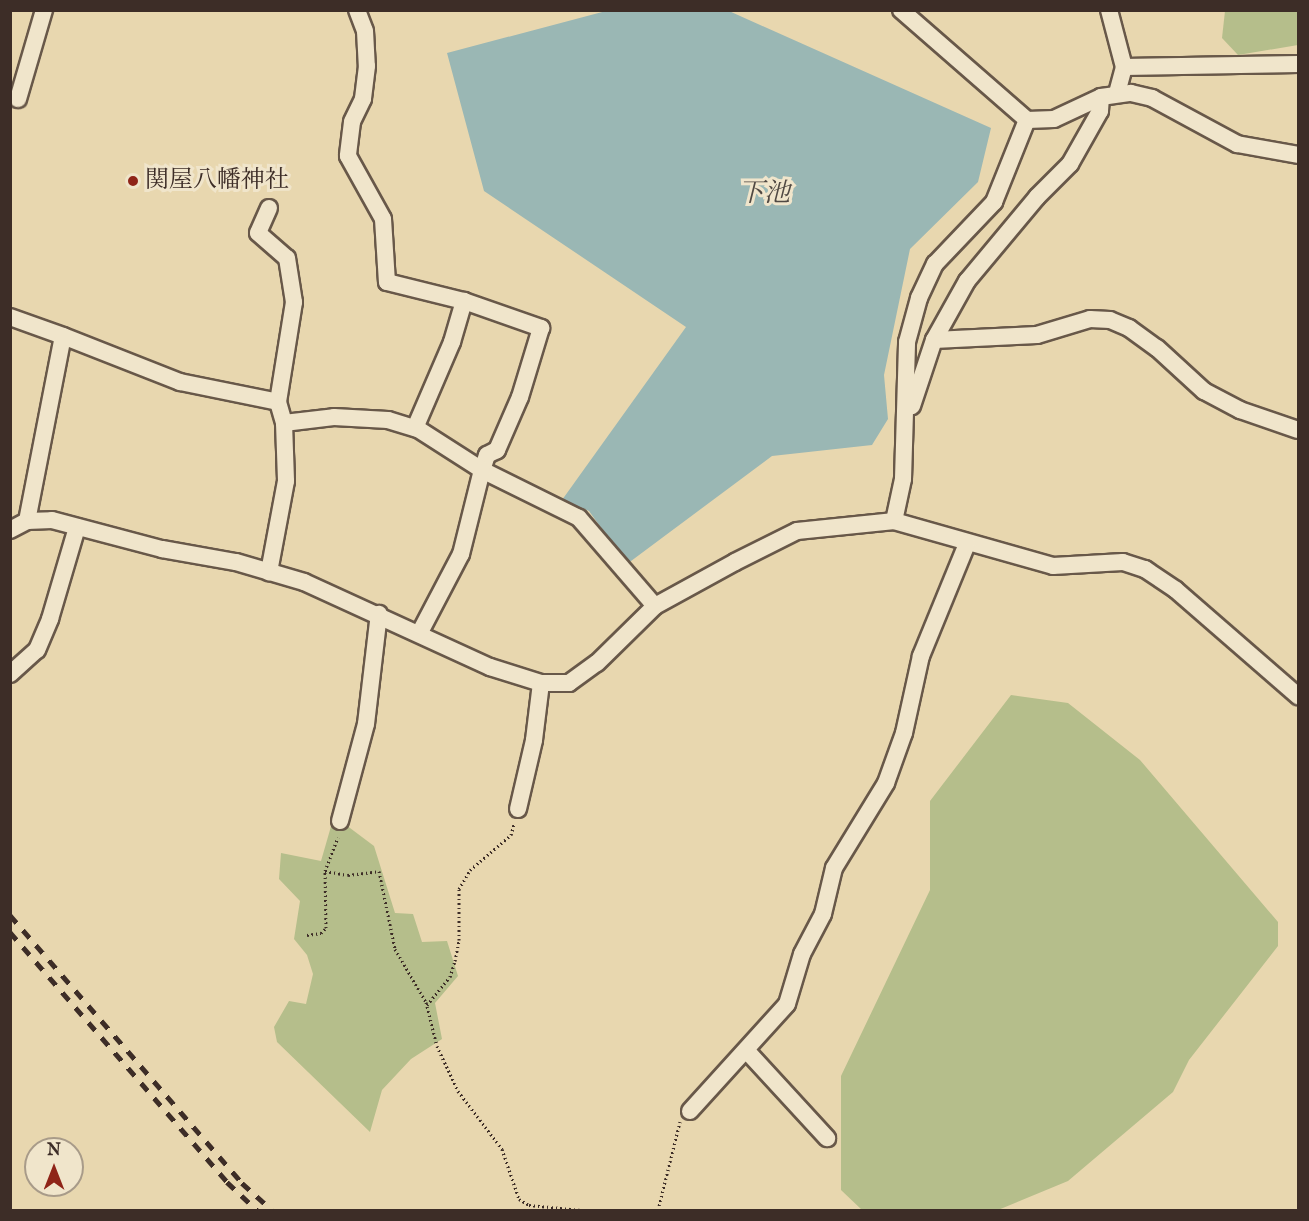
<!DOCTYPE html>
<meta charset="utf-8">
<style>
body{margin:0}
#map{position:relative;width:1309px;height:1221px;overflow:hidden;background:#e8d7af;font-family:"IM FELL English","Noto Serif JP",serif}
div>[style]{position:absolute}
.green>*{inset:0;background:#b5be8b}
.water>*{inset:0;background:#9ab7b4}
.path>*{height:3px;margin-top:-1.5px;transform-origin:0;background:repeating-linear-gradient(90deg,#3d2d27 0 1.5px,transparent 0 4.5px)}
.roads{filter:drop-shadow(2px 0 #685849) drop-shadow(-2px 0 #685849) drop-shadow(0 2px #685849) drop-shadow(0 -2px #685849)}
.minor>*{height:16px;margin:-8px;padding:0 8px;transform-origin:8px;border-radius:8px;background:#f0e5cb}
.rail>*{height:4.5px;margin-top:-2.25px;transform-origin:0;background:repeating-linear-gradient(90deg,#3d2d27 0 10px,transparent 0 20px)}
.dots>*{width:16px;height:16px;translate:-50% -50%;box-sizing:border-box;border:3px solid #f0e5cb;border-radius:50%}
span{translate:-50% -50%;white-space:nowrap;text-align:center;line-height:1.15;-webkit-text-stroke:6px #f0e5cb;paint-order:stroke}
.poi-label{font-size:24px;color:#3d2d27}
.left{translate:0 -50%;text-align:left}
.water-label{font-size:26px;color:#504943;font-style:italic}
.frame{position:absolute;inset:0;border:12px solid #3d2d27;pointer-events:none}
.north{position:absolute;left:24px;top:1137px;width:60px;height:60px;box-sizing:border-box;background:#f0e5cb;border:2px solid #a89b89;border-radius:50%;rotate:0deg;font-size:16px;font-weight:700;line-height:24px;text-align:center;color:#3d2d27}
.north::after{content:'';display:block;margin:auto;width:21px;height:27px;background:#8f2418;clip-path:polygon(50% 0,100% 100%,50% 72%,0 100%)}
</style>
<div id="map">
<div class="green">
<i style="clip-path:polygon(1225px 11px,1298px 11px,1298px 45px,1238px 55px,1222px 38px)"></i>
<i style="clip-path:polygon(1011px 695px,1068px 703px,1140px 760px,1278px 922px,1278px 946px,1189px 1060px,1173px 1092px,1068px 1181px,998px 1210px,862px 1210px,841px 1190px,841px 1076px,930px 890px,930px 801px)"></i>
<i style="clip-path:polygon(334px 816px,374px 846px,395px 913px,413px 914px,422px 942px,447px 941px,458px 976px,435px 1003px,442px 1039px,411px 1059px,382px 1090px,370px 1132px,277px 1042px,274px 1027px,289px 1001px,306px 1004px,313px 974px,307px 955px,294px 939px,300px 901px,279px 879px,281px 853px,321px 861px)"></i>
</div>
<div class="water">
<i style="clip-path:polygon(606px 11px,729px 11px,991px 128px,978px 182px,910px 249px,884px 375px,888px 419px,872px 445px,772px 456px,627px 564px,589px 511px,562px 500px,686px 327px,484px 191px,447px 53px)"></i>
</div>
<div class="path">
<i style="left:325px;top:871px;width:23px;rotate:10deg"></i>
<i style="left:348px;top:875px;width:31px;rotate:-7deg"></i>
<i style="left:379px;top:871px;width:80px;rotate:78.4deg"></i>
<i style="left:395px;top:949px;width:61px;rotate:59.7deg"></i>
<i style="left:426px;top:1002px;width:45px;rotate:76deg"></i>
<i style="left:437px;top:1046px;width:50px;rotate:65deg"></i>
<i style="left:458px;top:1091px;width:73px;rotate:52.8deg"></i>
<i style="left:502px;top:1149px;width:53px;rotate:71.2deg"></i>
<i style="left:519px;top:1199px;width:12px;rotate:31deg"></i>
<i style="left:529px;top:1205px;width:52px;rotate:5.5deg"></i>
<i style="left:307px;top:935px;width:14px;rotate:-8deg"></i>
<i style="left:321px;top:933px;width:7px;rotate:-45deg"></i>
<i style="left:326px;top:928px;width:57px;rotate:-91deg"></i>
<i style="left:325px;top:871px;width:36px;rotate:-69deg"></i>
<i style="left:427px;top:1005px;width:36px;rotate:-51deg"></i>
<i style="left:450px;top:977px;width:17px;rotate:-73deg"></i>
<i style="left:455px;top:961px;width:21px;rotate:-79deg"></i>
<i style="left:459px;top:940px;width:51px;rotate:-90deg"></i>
<i style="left:459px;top:889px;width:22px;rotate:-60deg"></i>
<i style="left:470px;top:870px;width:54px;rotate:-40.5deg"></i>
<i style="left:511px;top:835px;width:11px;rotate:-75deg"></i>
<i style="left:658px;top:1210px;width:91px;rotate:-76deg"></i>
</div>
<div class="roads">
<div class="minor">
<i style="left:357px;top:10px;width:22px;rotate:69deg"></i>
<i style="left:365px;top:31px;width:35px;rotate:87deg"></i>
<i style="left:367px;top:66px;width:33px;rotate:97deg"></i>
<i style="left:363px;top:99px;width:25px;rotate:116deg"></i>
<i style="left:352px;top:122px;width:34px;rotate:97deg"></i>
<i style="left:348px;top:156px;width:72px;rotate:60.9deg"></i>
<i style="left:383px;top:219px;width:63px;rotate:86.4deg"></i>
<i style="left:387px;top:282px;width:79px;rotate:13.9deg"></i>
<i style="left:464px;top:301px;width:82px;rotate:19.3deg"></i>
<i style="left:541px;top:328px;width:72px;rotate:106.9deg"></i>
<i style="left:520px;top:397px;width:58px;rotate:113.5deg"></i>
<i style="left:497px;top:450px;width:11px;rotate:153deg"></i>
<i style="left:487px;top:455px;width:16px;rotate:108deg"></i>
<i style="left:482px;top:470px;width:108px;rotate:26.3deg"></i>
<i style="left:579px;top:518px;width:116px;rotate:49.2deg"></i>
<i style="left:901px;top:10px;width:167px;rotate:41.1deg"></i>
<i style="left:1027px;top:120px;width:27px;rotate:-2deg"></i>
<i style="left:1054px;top:119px;width:52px;rotate:-25.1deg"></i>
<i style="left:1101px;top:97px;width:30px;rotate:-8deg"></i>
<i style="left:1131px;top:93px;width:22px;rotate:13deg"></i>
<i style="left:1152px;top:98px;width:97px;rotate:28.4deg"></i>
<i style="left:1237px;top:144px;width:62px;rotate:10.2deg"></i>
<i style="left:1109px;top:10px;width:59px;rotate:75.3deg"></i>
<i style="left:1124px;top:67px;width:27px;rotate:105deg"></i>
<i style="left:1124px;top:67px;width:174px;rotate:-1deg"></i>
<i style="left:18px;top:99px;width:93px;rotate:-73.7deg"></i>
<i style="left:269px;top:208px;width:27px;rotate:114deg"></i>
<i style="left:258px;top:233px;width:38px;rotate:41deg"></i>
<i style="left:287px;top:258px;width:45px;rotate:81deg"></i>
<i style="left:294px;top:302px;width:101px;rotate:99.1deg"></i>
<i style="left:10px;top:317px;width:56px;rotate:19.7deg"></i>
<i style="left:934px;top:340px;width:103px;rotate:-2.8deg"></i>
<i style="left:1037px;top:335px;width:55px;rotate:-16.8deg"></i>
<i style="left:1090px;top:319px;width:20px;rotate:3deg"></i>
<i style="left:1110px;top:320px;width:21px;rotate:23deg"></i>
<i style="left:1129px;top:328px;width:34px;rotate:36deg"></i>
<i style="left:1157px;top:348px;width:64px;rotate:42.5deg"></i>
<i style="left:1204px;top:391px;width:41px;rotate:27.8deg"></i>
<i style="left:1240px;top:410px;width:61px;rotate:19deg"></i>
<i style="left:912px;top:406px;width:70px;rotate:-71.6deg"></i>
<i style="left:934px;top:340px;width:68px;rotate:-60.8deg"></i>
<i style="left:967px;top:281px;width:109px;rotate:-50.2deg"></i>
<i style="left:1037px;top:197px;width:47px;rotate:-45deg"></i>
<i style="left:1070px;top:164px;width:61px;rotate:-60.5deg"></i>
<i style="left:1100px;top:111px;width:14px;rotate:-86deg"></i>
<i style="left:284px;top:423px;width:50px;rotate:-6.8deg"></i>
<i style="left:334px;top:417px;width:54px;rotate:3.2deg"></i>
<i style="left:388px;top:420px;width:31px;rotate:17deg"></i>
<i style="left:418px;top:429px;width:76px;rotate:32.6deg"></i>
<i style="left:482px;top:470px;width:87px;rotate:104deg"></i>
<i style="left:461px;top:554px;width:90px;rotate:117.7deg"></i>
<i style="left:415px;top:428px;width:94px;rotate:-66.7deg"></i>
<i style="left:452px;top:342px;width:43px;rotate:-73.7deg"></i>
<i style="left:27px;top:521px;width:188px;rotate:-79deg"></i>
<i style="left:63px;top:336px;width:126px;rotate:21.5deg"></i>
<i style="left:180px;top:382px;width:100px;rotate:11.5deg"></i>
<i style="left:278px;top:402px;width:22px;rotate:74deg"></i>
<i style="left:284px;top:423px;width:58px;rotate:88deg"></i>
<i style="left:286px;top:481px;width:93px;rotate:100.6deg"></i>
<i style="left:894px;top:521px;width:43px;rotate:-77.9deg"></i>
<i style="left:903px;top:479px;width:137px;rotate:-88.3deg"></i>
<i style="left:907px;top:342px;width:46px;rotate:-74.7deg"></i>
<i style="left:919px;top:298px;width:38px;rotate:-65deg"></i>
<i style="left:935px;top:264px;width:86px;rotate:-46.4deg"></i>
<i style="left:994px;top:202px;width:88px;rotate:-68.1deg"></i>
<i style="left:10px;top:530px;width:19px;rotate:-28deg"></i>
<i style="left:27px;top:521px;width:25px;rotate:-2deg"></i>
<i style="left:52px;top:520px;width:114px;rotate:14.8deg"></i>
<i style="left:162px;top:549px;width:75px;rotate:10deg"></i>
<i style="left:236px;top:562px;width:71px;rotate:16.4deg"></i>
<i style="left:304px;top:582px;width:205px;rotate:24.6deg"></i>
<i style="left:490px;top:667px;width:53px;rotate:17.4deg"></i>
<i style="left:541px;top:683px;width:28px"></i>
<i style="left:569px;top:683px;width:34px;rotate:-36deg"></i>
<i style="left:597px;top:663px;width:81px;rotate:-44.5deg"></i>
<i style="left:655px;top:606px;width:91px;rotate:-28.8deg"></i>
<i style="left:735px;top:562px;width:69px;rotate:-26.6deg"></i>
<i style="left:797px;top:531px;width:98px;rotate:-5.9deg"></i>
<i style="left:894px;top:521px;width:165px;rotate:15.8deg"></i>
<i style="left:1053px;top:566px;width:70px;rotate:-3.3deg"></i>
<i style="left:1123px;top:562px;width:23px;rotate:18deg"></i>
<i style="left:1145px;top:569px;width:37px;rotate:34deg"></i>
<i style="left:1176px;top:590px;width:162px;rotate:41deg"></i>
<i style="left:10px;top:674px;width:36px;rotate:-42deg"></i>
<i style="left:37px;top:650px;width:34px;rotate:-67deg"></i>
<i style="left:50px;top:619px;width:96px;rotate:-73.6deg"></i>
<i style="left:518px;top:809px;width:71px;rotate:-76.9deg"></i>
<i style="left:534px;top:740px;width:57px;rotate:-83deg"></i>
<i style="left:340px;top:821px;width:100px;rotate:-75deg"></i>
<i style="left:366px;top:724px;width:111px;rotate:-83.3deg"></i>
<i style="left:746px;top:1050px;width:120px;rotate:47.4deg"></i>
<i style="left:690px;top:1111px;width:144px;rotate:-47.8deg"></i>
<i style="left:787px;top:1004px;width:52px;rotate:-73.3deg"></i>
<i style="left:802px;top:954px;width:45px;rotate:-62.3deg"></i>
<i style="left:823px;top:914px;width:47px;rotate:-76.6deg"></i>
<i style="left:834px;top:868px;width:100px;rotate:-58.5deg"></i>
<i style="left:886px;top:783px;width:53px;rotate:-70.2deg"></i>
<i style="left:904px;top:733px;width:79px;rotate:-77.6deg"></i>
<i style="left:921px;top:656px;width:121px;rotate:-67.7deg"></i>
</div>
</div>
<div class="rail">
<i style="left:10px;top:915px;width:354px;rotate:49.1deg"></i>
<i style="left:242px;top:1183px;width:40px;rotate:42deg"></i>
<i style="left:10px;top:932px;width:331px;rotate:49deg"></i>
<i style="left:227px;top:1182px;width:41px;rotate:43deg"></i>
</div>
<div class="dots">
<i style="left:133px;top:181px;background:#8f2418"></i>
</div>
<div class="poi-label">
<span class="left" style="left:145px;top:181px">関屋八幡神社</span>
</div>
<div class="water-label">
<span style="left:764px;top:194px">下池</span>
</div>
<div class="frame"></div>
<div class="north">N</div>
</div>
